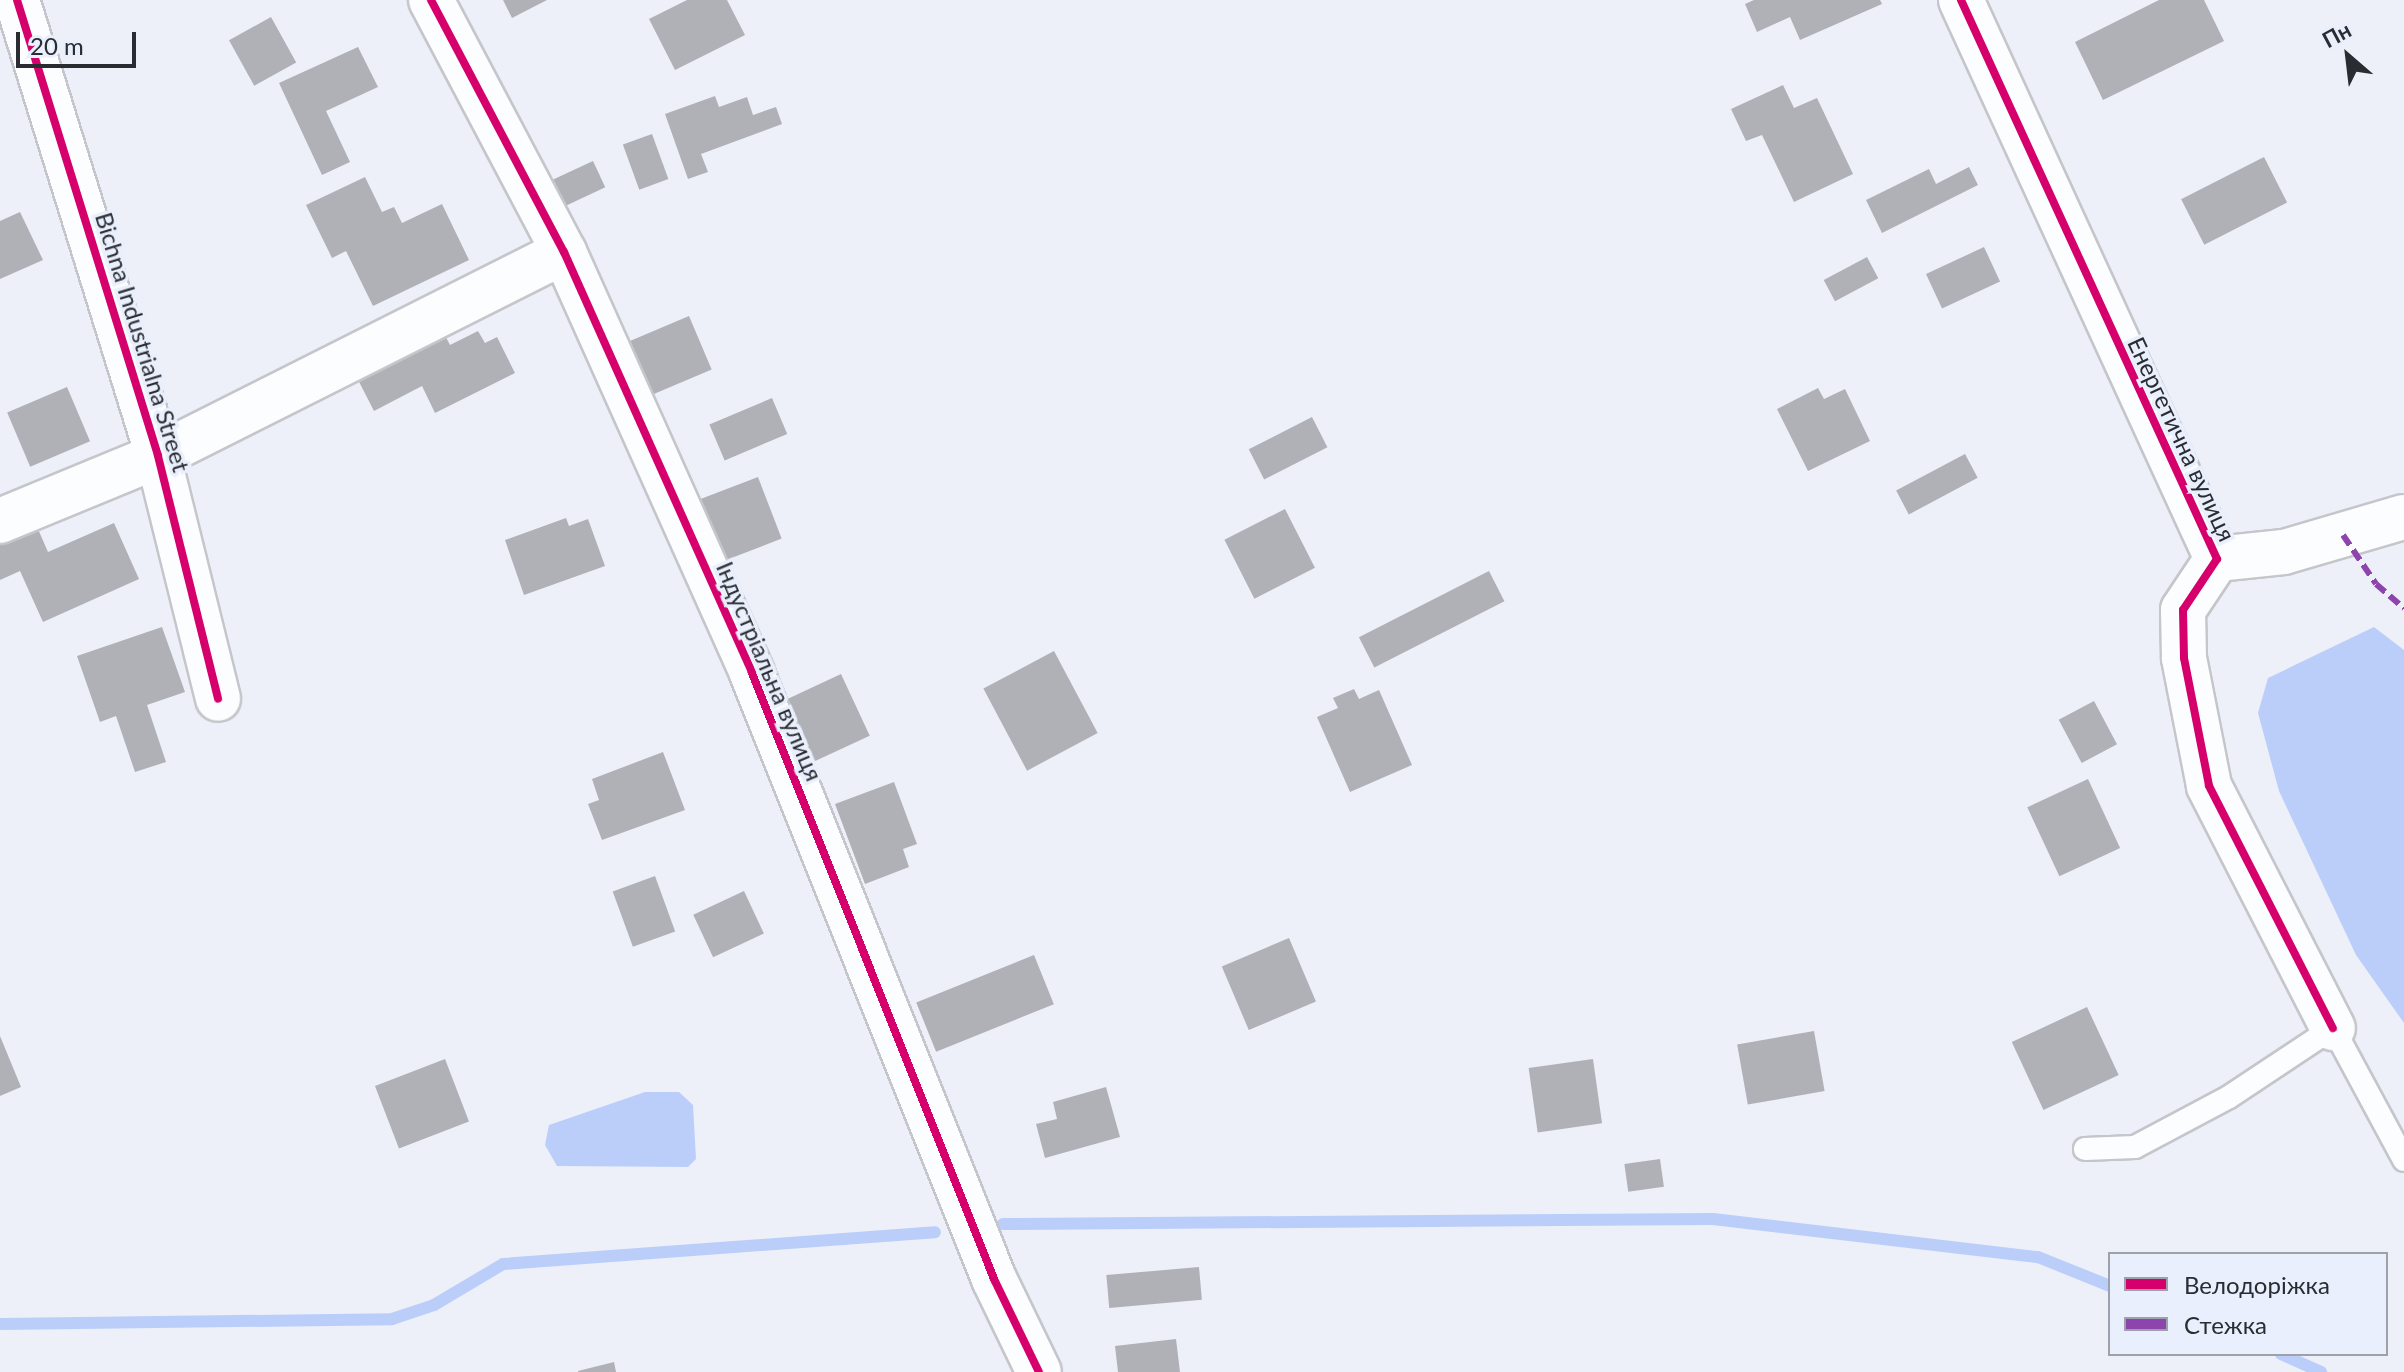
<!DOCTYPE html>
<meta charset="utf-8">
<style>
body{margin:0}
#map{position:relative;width:2404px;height:1372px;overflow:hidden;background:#edf0f8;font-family:Lato,sans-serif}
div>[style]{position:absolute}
.water>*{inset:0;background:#bbcefa}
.stream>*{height:12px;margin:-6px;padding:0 6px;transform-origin:6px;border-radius:6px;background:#bbcefa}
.building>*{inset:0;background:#afb1b7;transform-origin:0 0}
.roads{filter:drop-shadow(2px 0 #c4c6cb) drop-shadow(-2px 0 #c4c6cb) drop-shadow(0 2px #c4c6cb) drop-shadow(0 -2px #c4c6cb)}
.lane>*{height:22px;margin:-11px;padding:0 11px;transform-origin:11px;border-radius:11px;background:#fcfdfe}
.street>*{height:44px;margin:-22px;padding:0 22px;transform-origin:22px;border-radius:22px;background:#fcfdfe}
.quiet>*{height:6px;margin-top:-3px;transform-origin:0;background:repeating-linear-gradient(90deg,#8e44ad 0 12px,transparent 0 18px)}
.cycleway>*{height:8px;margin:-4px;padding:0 4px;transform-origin:4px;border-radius:4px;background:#d6006c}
span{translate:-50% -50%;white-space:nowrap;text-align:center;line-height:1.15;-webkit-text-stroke:7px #e9effc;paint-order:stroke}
.street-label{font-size:24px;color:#292c30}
.legend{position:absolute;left:2108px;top:1252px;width:280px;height:104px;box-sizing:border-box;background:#e9effc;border:2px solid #9ca1aa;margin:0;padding:10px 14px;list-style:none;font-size:24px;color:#292c30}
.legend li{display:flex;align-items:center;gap:16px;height:40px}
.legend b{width:40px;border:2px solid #9ca1aa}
.north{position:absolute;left:2308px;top:16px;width:80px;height:80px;-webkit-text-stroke:6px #e9effc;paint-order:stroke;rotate:332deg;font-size:22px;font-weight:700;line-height:32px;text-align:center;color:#292c30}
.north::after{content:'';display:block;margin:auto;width:28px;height:36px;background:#292c30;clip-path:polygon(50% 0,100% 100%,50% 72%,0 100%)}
.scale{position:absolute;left:16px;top:32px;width:120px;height:36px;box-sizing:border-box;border:4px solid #292c30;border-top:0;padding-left:10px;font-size:24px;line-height:28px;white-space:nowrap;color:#292c30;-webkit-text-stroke:6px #e9effc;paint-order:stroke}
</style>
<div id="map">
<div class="water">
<i style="clip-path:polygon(2374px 627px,2404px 650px,2404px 1023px,2356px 955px,2279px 791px,2258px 713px,2268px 678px)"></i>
<i style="clip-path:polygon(645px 1092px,679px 1092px,693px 1105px,696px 1159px,688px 1167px,557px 1166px,545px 1145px,549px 1125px)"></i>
</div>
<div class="stream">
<i style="left:1003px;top:1224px;width:710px;rotate:-0.4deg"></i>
<i style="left:1713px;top:1219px;width:327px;rotate:6.7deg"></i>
<i style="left:2038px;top:1257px;width:78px;rotate:21.9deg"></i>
<i style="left:0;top:1324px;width:392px;rotate:-0.7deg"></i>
<i style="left:392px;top:1319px;width:44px;rotate:-18.4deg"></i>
<i style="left:434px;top:1305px;width:80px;rotate:-30.7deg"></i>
<i style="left:503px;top:1264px;width:433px;rotate:-4.2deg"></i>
<i style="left:2281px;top:1354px;width:44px;rotate:24.2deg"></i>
</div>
<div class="building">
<i style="clip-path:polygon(503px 0,547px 0,512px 18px)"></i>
<i style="clip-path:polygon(687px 0,727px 0,745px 35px,675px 70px,649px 19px)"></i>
<i style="clip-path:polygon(1754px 0,1880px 0,1882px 4px,1800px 40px,1790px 17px,1757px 32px,1745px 4px)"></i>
<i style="clip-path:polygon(2159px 0,2204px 0,2224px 41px,2103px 100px,2075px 42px)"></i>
<i style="left:271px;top:17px;width:52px;height:48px;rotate:61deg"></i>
<i style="clip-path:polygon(358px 47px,378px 87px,326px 111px,350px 162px,322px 175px,279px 83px)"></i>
<i style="clip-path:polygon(1783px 85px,1794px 108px,1817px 98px,1853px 174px,1794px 202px,1762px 135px,1746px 141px,1731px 109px)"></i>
<i style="clip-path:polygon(715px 96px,719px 107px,747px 97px,753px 115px,776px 107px,782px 124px,701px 154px,708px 172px,688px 179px,665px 114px)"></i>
<i style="left:652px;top:134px;width:48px;height:31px;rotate:70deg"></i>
<i style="left:2264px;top:157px;width:51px;height:93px;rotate:63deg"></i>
<i style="left:593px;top:161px;width:29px;height:60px;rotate:65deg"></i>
<i style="clip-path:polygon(1969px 167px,1978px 185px,1882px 233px,1866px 200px,1929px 169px,1936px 184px)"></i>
<i style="clip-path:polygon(365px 177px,382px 212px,394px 207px,402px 223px,442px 204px,469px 260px,373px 306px,346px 251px,332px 258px,306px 205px)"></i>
<i style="clip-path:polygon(20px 212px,43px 260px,0 279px,0 221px)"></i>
<i style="left:1984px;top:247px;width:38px;height:64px;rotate:65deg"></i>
<i style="left:1867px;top:257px;width:24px;height:49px;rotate:62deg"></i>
<i style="left:689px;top:316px;width:58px;height:66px;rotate:67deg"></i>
<i style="clip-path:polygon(441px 328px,450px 345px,478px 331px,485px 343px,497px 337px,515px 373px,435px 413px,422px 386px,374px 411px,354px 372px)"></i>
<i style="left:67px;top:387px;width:59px;height:65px;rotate:67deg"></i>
<i style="clip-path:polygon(1818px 388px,1824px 399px,1845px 389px,1870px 441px,1808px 471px,1777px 409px)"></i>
<i style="left:772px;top:398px;width:39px;height:68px;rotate:67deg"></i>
<i style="left:1312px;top:417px;width:34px;height:71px;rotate:63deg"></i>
<i style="left:1965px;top:454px;width:27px;height:78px;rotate:62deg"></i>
<i style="left:758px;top:477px;width:66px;height:72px;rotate:69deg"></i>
<i style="left:1285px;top:509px;width:66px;height:68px;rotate:63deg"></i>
<i style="clip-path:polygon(566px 518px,569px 526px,588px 519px,605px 566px,524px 595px,505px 540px)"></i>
<i style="clip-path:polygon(34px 520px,48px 552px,114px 523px,139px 579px,43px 622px,20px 571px,0 580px,0 535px)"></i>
<i style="left:1489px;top:571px;width:34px;height:146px;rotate:63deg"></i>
<i style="clip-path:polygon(162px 627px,185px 692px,147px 705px,166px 762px,135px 772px,116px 716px,100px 722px,77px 656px)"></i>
<i style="left:1054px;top:651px;width:93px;height:80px;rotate:62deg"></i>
<i style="left:841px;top:674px;width:68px;height:62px;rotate:65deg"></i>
<i style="clip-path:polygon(1354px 689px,1359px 699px,1379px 690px,1412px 765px,1350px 792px,1317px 717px,1338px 708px,1333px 698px)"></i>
<i style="left:2094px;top:701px;width:49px;height:40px;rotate:62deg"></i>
<i style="clip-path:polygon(663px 752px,685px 810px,602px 840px,588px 804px,599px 800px,592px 779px)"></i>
<i style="left:2088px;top:779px;width:76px;height:67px;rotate:65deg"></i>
<i style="clip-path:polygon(894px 782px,917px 844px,903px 849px,909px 867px,865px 884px,835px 804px)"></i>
<i style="left:655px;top:876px;width:59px;height:45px;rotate:70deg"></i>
<i style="left:744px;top:891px;width:47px;height:56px;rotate:65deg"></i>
<i style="left:1289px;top:938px;width:69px;height:73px;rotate:67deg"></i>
<i style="left:1034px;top:955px;width:53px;height:127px;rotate:68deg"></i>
<i style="left:2087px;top:1007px;width:75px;height:83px;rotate:65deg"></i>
<i style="left:1814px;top:1031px;width:61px;height:78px;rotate:80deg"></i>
<i style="clip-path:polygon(0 1036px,21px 1087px,0 1096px)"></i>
<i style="left:445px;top:1059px;width:67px;height:75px;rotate:69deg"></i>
<i style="left:1593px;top:1059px;width:65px;height:65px;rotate:82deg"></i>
<i style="clip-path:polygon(1106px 1087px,1120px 1137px,1045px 1158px,1036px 1124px,1057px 1119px,1053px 1102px)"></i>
<i style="left:1660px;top:1159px;width:28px;height:36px;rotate:82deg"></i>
<i style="left:1199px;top:1267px;width:33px;height:93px;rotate:85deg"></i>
<i style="clip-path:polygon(1176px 1339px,1180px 1372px,1118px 1372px,1115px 1346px)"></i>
<i style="clip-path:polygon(614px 1362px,616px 1372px,578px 1372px,578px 1371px)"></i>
</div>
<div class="roads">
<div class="lane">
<i style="left:2085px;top:1149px;width:50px;rotate:-2.3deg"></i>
<i style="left:2135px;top:1147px;width:106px;rotate:-28deg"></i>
<i style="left:2229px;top:1097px;width:125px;rotate:-33.6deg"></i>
<i style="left:2333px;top:1028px;width:150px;rotate:61.7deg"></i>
</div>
<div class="street">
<i style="left:17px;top:0;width:477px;rotate:72.8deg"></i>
<i style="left:158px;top:456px;width:250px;rotate:76.1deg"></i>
<i style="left:431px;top:0;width:285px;rotate:62.2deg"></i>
<i style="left:564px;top:252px;width:461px;rotate:65.9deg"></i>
<i style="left:752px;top:673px;width:653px;rotate:68.23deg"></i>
<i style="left:994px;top:1279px;width:103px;rotate:64.2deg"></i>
<i style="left:1961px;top:0;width:615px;rotate:65.39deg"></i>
<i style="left:2217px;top:559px;width:61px;rotate:123.7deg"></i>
<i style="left:2183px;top:610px;width:48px;rotate:88.8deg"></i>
<i style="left:2184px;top:658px;width:130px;rotate:78.9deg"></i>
<i style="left:2209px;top:786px;width:272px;rotate:62.9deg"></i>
<i style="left:0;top:521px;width:171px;rotate:-22.4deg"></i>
<i style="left:158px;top:456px;width:454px;rotate:-26.7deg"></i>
<i style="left:2217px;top:559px;width:67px;rotate:-6deg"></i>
<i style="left:2284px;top:552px;width:125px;rotate:-16.3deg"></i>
</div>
</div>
<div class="quiet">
<i style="left:2343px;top:535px;width:59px;rotate:56deg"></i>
<i style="left:2376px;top:584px;width:37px;rotate:41deg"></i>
</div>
<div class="cycleway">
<i style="left:17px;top:0;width:477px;rotate:72.8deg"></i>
<i style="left:158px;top:456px;width:250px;rotate:76.1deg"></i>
<i style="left:431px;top:0;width:285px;rotate:62.2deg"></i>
<i style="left:564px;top:252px;width:461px;rotate:65.9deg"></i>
<i style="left:752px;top:673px;width:653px;rotate:68.23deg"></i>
<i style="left:994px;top:1279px;width:103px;rotate:64.2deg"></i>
<i style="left:1961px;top:0;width:615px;rotate:65.39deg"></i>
<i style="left:2217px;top:559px;width:61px;rotate:123.7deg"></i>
<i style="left:2183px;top:610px;width:48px;rotate:88.8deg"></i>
<i style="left:2184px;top:658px;width:130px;rotate:78.9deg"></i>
<i style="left:2209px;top:786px;width:272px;rotate:62.9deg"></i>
</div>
<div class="street-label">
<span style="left:143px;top:342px;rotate:73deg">Bichna Industrialna Street</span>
<span style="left:2182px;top:439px;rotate:65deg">Енергетична вулиця</span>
<span style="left:770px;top:671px;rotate:67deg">Індустріальна вулиця</span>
</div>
<ul class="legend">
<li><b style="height:10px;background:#d6006c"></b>Велодоріжка</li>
<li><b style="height:10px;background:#8e44ad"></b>Стежка</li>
</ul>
<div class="north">Пн</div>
<div class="scale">20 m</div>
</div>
